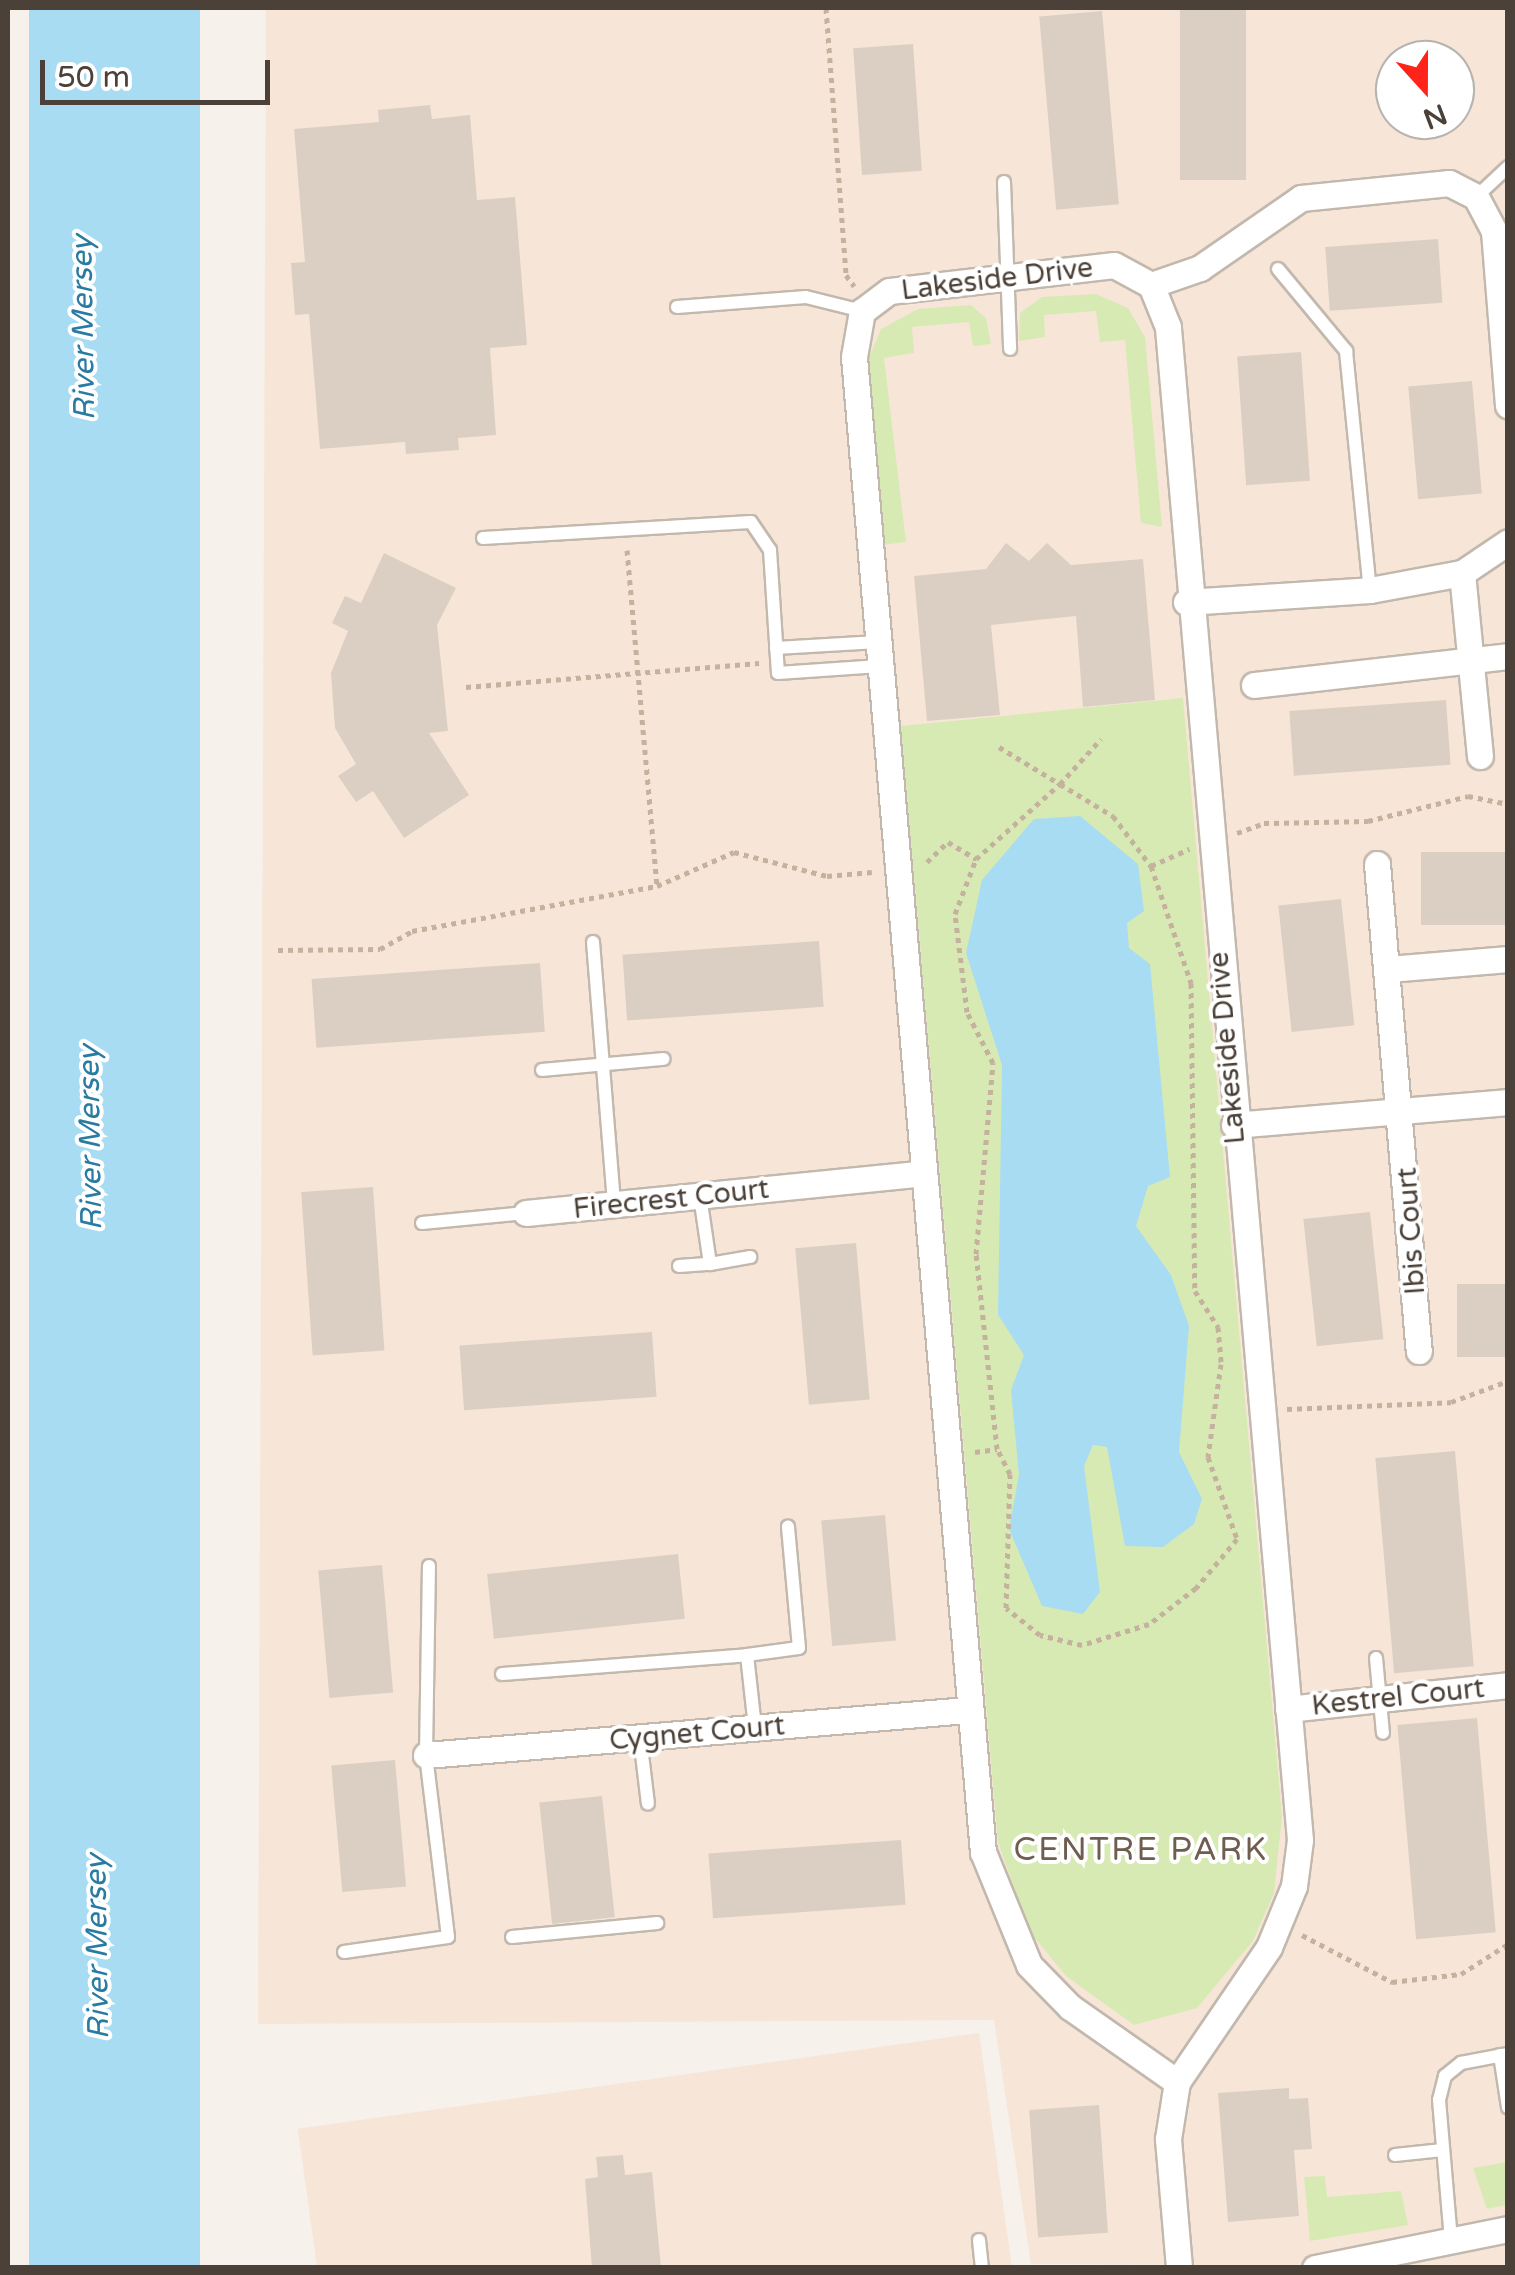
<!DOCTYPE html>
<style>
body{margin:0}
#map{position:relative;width:1515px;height:2275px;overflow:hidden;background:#f6f1eb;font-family:"Varela Round",sans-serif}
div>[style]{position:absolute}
.commercial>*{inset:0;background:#f7e6d7;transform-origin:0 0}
.green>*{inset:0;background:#d8eab3}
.water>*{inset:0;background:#a7dcf3;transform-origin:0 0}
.building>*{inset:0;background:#dbcfc3;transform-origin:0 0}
.path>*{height:5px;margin-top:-2.5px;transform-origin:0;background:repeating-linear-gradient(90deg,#c4b29e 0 5px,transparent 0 10px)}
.roads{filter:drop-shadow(2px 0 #c2b8ad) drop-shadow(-2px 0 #c2b8ad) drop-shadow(0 2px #c2b8ad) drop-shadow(0 -2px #c2b8ad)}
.lane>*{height:12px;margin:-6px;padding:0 6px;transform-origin:6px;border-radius:6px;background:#fff}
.street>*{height:25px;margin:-12.5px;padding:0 12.5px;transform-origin:12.5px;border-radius:12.5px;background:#fff}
span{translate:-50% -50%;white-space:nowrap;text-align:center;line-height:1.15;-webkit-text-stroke:8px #fff;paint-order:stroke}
.street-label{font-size:28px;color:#4b4138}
.water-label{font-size:30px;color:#297ba2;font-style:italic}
.quarter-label{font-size:32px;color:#6e5e4f;letter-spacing:2.5px}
.frame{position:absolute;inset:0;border:10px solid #4b4138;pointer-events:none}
.north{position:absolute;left:1375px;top:40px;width:100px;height:100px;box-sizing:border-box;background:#fff;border:2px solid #b7b3af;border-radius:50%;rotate:159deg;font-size:28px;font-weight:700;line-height:40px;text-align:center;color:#4b4138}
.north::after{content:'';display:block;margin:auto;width:35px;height:45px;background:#ff2319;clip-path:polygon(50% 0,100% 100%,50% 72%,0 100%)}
.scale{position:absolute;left:40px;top:60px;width:230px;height:45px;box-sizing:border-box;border:5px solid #4b4138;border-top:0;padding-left:12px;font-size:30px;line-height:35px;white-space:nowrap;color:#4b4138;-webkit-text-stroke:8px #fff;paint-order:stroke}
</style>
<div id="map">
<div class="commercial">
<i style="clip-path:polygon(evenodd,266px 8px,1507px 8px,1507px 2267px,1031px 2264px,994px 2020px,258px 2024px,266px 8px,1395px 60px,1455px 60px,1455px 120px,1395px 120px,1395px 60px)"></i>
<i style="left:979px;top:2033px;width:236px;height:688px;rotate:82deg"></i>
</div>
<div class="green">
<i style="clip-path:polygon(1096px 294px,1128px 308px,1145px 337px,1162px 527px,1141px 523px,1125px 340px,1100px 342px,1096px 311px,1044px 315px,1045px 337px,1019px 341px,1020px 313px,1042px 297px)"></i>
<i style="clip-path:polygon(971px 305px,986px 318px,991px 344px,973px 346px,969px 322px,912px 327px,914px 353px,884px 358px,906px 542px,883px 545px,867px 363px,881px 329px,918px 309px)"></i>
<i style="clip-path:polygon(1183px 698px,1282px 1817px,1274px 1893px,1253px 1941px,1197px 2008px,1134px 2025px,1066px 1976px,1030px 1932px,998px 1842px,901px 726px)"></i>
<i style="clip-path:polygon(1507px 2162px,1507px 2205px,1487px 2209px,1473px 2168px)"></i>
<i style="clip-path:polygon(1325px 2176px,1327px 2197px,1401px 2191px,1408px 2225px,1310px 2241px,1304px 2177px)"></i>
</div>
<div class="water">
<i style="left:29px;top:8px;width:171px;height:2259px"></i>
<i style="clip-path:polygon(1080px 816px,1138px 864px,1144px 911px,1127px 923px,1129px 948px,1150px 964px,1170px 1177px,1148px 1186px,1136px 1226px,1171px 1275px,1189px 1326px,1179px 1452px,1202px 1499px,1194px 1524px,1163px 1547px,1125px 1546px,1107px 1447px,1093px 1445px,1084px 1466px,1100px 1592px,1083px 1614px,1042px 1606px,1009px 1529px,1019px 1475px,1011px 1390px,1024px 1355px,998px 1315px,1002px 1065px,966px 953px,982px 880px,1034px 819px)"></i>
</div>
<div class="building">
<i style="left:1180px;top:8px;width:66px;height:172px"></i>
<i style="left:1102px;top:11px;width:194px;height:63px;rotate:85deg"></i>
<i style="left:913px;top:44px;width:127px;height:60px;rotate:86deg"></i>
<i style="clip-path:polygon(430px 105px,432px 119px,470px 115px,477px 200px,515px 197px,527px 345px,490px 348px,496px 435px,458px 438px,459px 450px,406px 454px,405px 442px,320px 449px,309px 314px,295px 315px,291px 263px,305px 262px,294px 129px,379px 122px,378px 110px)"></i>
<i style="left:1438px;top:239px;width:64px;height:113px;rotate:86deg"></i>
<i style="left:1301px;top:352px;width:129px;height:64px;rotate:86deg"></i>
<i style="left:1472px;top:381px;width:113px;height:64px;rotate:85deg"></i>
<i style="clip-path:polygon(1006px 543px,1029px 561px,1047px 543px,1071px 565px,1143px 559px,1155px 700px,1083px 707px,1076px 616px,991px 625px,1000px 715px,927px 721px,914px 576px,986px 569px)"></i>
<i style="clip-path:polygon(384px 553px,456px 588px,437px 625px,448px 731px,429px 733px,469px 795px,404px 838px,373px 791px,356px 802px,338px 776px,356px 764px,335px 728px,331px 673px,348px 631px,332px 623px,345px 596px,361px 603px)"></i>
<i style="left:1446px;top:700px;width:65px;height:157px;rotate:86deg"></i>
<i style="left:1508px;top:852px;width:73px;height:87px;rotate:90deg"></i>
<i style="left:1341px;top:899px;width:127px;height:63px;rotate:84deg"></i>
<i style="left:819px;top:941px;width:66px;height:197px;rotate:86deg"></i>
<i style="left:540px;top:963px;width:69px;height:229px;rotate:86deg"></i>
<i style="left:373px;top:1187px;width:164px;height:72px;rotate:86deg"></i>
<i style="left:1370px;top:1212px;width:128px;height:67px;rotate:84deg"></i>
<i style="left:856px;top:1243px;width:157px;height:61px;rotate:85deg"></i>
<i style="left:1508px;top:1284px;width:73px;height:51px;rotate:90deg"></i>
<i style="left:652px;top:1332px;width:65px;height:193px;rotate:86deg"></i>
<i style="left:1455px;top:1451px;width:216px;height:80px;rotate:85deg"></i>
<i style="left:885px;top:1515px;width:126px;height:64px;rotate:85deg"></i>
<i style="left:678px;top:1554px;width:65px;height:192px;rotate:84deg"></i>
<i style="left:382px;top:1565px;width:128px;height:64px;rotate:85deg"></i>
<i style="left:1477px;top:1718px;width:215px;height:80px;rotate:85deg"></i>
<i style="left:395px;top:1760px;width:127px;height:64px;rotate:85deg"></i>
<i style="left:602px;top:1796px;width:122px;height:63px;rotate:84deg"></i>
<i style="left:901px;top:1840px;width:65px;height:193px;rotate:86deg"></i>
<i style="clip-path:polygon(1289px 2088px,1289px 2099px,1308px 2098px,1312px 2149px,1294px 2150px,1299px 2216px,1228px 2222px,1218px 2093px)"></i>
<i style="left:1099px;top:2105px;width:128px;height:70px;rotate:86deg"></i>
<i style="clip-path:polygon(623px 2155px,625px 2175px,652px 2172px,661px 2268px,592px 2268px,585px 2179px,598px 2177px,596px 2157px)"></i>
</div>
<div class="path">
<i style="left:826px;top:8px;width:268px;rotate:85.7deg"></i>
<i style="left:846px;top:275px;width:14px;rotate:54deg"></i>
<i style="left:627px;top:550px;width:337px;rotate:84.9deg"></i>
<i style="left:466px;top:687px;width:294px;rotate:-4.7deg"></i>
<i style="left:999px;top:747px;width:71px;rotate:31.2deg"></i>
<i style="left:1060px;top:784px;width:62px;rotate:31.1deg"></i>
<i style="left:1113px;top:816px;width:63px;rotate:52.8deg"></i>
<i style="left:1151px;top:866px;width:124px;rotate:71.1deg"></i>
<i style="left:1191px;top:983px;width:308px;rotate:89.3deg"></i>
<i style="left:1195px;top:1291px;width:43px;rotate:57.4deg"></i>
<i style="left:1218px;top:1327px;width:37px;rotate:85deg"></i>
<i style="left:1221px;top:1364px;width:94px;rotate:98deg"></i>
<i style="left:1208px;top:1457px;width:87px;rotate:70.5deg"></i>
<i style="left:1237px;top:1539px;width:64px;rotate:129.9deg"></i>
<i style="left:1196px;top:1588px;width:59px;rotate:142.5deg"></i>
<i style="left:1149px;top:1624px;width:70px;rotate:162.6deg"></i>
<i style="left:1082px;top:1645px;width:43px;rotate:-166.6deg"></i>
<i style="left:1040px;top:1635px;width:43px;rotate:-141.5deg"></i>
<i style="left:1006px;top:1608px;width:134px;rotate:-88.3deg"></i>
<i style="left:1010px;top:1474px;width:28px;rotate:-117deg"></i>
<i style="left:997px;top:1449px;width:196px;rotate:-96.1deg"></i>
<i style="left:976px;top:1254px;width:192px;rotate:-84.9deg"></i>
<i style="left:993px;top:1063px;width:57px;rotate:-117deg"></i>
<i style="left:967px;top:1012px;width:99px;rotate:-97deg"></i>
<i style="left:955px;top:914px;width:59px;rotate:-69.1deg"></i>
<i style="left:976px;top:859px;width:113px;rotate:-41.8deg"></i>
<i style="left:1060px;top:784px;width:61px;rotate:-47.7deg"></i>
<i style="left:1237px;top:833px;width:29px;rotate:-20deg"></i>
<i style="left:1264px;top:823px;width:104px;rotate:-1.1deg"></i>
<i style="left:1368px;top:821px;width:103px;rotate:-14deg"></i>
<i style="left:1468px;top:796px;width:41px;rotate:11.3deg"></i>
<i style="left:927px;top:862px;width:29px;rotate:-44deg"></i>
<i style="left:948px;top:842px;width:33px;rotate:31deg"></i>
<i style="left:1151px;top:866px;width:42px;rotate:-24.1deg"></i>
<i style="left:278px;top:950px;width:102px;rotate:-0.6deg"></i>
<i style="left:380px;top:949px;width:37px;rotate:-29deg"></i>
<i style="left:412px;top:931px;width:249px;rotate:-10.4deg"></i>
<i style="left:657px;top:886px;width:84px;rotate:-23.8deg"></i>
<i style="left:734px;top:852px;width:96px;rotate:14.5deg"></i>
<i style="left:827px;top:876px;width:45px;rotate:-5.1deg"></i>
<i style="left:1287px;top:1409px;width:164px;rotate:-2.4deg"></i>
<i style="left:1451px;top:1402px;width:61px;rotate:-20.2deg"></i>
<i style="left:975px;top:1452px;width:22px;rotate:-8deg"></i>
<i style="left:1302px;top:1935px;width:102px;rotate:27.6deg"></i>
<i style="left:1392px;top:1982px;width:69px;rotate:-6.6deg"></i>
<i style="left:1461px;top:1974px;width:56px;rotate:-32.6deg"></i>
</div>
<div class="roads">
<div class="lane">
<i style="left:1004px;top:182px;width:167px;rotate:87.9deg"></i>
<i style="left:1476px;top:197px;width:44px;rotate:-43.2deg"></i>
<i style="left:1278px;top:269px;width:107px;rotate:50.3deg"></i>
<i style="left:1346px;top:351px;width:240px;rotate:84.3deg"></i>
<i style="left:677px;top:307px;width:129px;rotate:-4.4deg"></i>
<i style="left:806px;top:297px;width:58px;rotate:14deg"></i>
<i style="left:483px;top:538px;width:268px;rotate:-3.4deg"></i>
<i style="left:751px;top:522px;width:34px;rotate:56deg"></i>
<i style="left:770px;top:550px;width:123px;rotate:86.3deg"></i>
<i style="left:778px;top:673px;width:102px;rotate:-3.9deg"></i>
<i style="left:776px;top:648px;width:102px;rotate:-3.4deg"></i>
<i style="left:593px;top:942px;width:264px;rotate:85.4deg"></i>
<i style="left:542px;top:1070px;width:122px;rotate:-5.2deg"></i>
<i style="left:700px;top:1196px;width:69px;rotate:81.6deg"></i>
<i style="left:710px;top:1264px;width:41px;rotate:-9.9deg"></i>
<i style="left:422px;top:1223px;width:104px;rotate:-5.5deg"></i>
<i style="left:679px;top:1266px;width:31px;rotate:-4deg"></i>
<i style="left:747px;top:1655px;width:52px;rotate:-7.7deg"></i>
<i style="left:799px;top:1648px;width:122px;rotate:-95.2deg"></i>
<i style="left:1376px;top:1658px;width:75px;rotate:84.7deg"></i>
<i style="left:502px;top:1674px;width:246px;rotate:-4.4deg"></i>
<i style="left:747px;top:1655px;width:73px;rotate:83.7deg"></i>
<i style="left:640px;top:1738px;width:66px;rotate:83.1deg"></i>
<i style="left:512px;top:1937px;width:146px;rotate:-5.5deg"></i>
<i style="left:344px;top:1952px;width:105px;rotate:-8.2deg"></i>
<i style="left:448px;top:1937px;width:183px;rotate:-96.9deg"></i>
<i style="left:426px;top:1755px;width:189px;rotate:-89.1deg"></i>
<i style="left:1500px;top:2055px;width:53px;rotate:81.3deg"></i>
<i style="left:1395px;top:2155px;width:48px;rotate:-5.9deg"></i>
<i style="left:979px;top:2240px;width:28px;rotate:84deg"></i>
<i style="left:1451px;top:2240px;width:141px;rotate:-94.9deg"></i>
<i style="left:1439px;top:2100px;width:25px;rotate:-76deg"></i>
<i style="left:1445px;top:2076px;width:21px;rotate:-39deg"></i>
<i style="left:1461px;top:2063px;width:48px;rotate:-10.8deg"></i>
</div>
<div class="street">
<i style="left:1151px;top:285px;width:52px;rotate:-19.1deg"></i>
<i style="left:1200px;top:268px;width:123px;rotate:-34.7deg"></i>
<i style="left:1301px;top:198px;width:149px;rotate:-5.8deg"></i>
<i style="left:1449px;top:183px;width:30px;rotate:27deg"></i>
<i style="left:1476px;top:197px;width:38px;rotate:62deg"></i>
<i style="left:1494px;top:231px;width:175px;rotate:85.4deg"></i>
<i style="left:1462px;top:573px;width:55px;rotate:-34deg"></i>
<i style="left:1186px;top:602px;width:184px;rotate:-3.7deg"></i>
<i style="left:1370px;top:590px;width:94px;rotate:-10.5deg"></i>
<i style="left:1462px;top:573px;width:184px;rotate:84.4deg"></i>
<i style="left:1254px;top:685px;width:256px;rotate:-6.5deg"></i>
<i style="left:1377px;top:864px;width:489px;rotate:85.1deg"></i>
<i style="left:1389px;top:969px;width:119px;rotate:-4.8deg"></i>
<i style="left:1234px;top:1125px;width:275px;rotate:-4.8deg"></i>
<i style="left:526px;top:1213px;width:396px;rotate:-5.7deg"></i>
<i style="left:1288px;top:1709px;width:221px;rotate:-6.2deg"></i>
<i style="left:426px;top:1755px;width:544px;rotate:-4.75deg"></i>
<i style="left:1177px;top:2082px;width:163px;rotate:-55.7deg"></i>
<i style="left:1269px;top:1947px;width:66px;rotate:-67.7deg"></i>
<i style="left:1294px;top:1886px;width:46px;rotate:-82.6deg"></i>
<i style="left:1300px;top:1840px;width:1519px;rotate:-94.99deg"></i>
<i style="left:1168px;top:327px;width:45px;rotate:-112deg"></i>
<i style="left:1151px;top:285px;width:42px;rotate:-151.6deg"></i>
<i style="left:1114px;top:265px;width:226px;rotate:173.4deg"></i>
<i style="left:889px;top:291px;width:34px;rotate:143deg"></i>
<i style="left:862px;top:311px;width:47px;rotate:99.9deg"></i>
<i style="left:854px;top:357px;width:1501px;rotate:85.07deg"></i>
<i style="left:983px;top:1852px;width:122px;rotate:67.8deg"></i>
<i style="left:1029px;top:1965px;width:59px;rotate:45.7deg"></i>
<i style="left:1070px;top:2007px;width:131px;rotate:35deg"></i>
<i style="left:1177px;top:2082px;width:58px;rotate:99deg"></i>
<i style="left:1168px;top:2139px;width:129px;rotate:85.1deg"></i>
<i style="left:1315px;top:2268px;width:197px;rotate:-11.4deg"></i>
</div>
</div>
<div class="street-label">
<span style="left:997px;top:279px;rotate:-7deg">Lakeside Drive</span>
<span style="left:1227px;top:1048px;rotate:-95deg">Lakeside Drive</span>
<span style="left:671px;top:1199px;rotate:-6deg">Firecrest Court</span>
<span style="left:1411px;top:1231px;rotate:-94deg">Ibis Court</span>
<span style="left:1398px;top:1697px;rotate:-6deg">Kestrel Court</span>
<span style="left:697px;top:1733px;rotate:-5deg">Cygnet Court</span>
</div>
<div class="water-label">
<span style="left:84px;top:328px;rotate:-91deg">River Mersey</span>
<span style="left:91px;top:1138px;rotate:-91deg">River Mersey</span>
<span style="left:98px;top:1947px;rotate:-91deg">River Mersey</span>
</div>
<div class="quarter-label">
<span style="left:1141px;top:1850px">CENTRE PARK</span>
</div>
<div class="frame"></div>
<div class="north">N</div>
<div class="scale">50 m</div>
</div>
